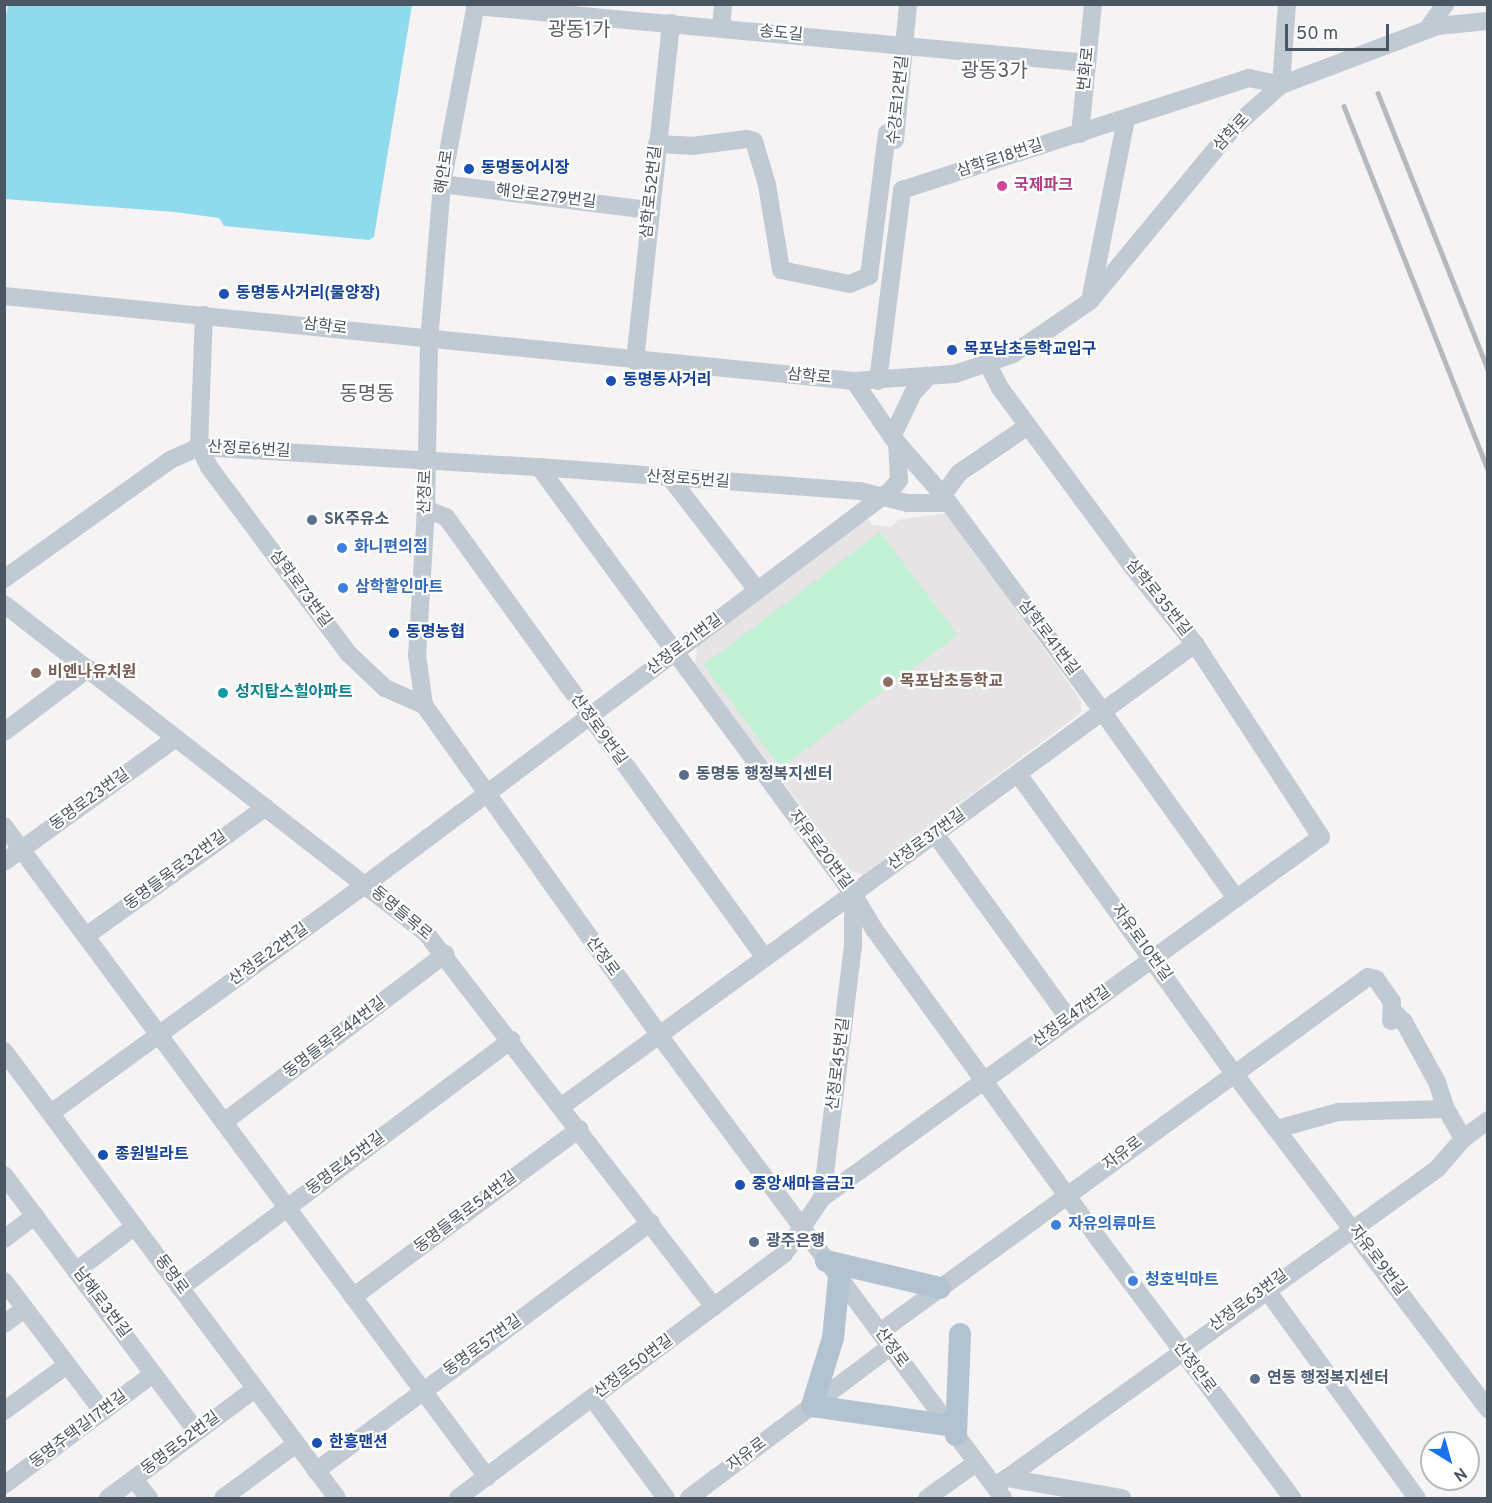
<!DOCTYPE html>
<meta charset="utf-8">
<style>
body{margin:0}
#map{position:relative;width:1492px;height:1503px;overflow:hidden;background:#f5f3f3;font-family:Overpass,"Noto Sans KR",sans-serif}
div>[style]{position:absolute}
.education>*{inset:0;background:#e6e4e5}
.green>*{inset:0;background:#c3f1d5;transform-origin:0 0}
.water>*{inset:0;background:#90daee}
.minor>*{height:18px;margin:-9px;padding:0 9px;transform-origin:9px;border-radius:9px;background:#c1cad2}
.major>*{height:22px;margin:-11px;padding:0 11px;transform-origin:11px;border-radius:11px;background:#b3c2d1}
.rail>*{height:4.5px;margin:-2.25px;padding:0 2.25px;transform-origin:2.25px;border-radius:2.25px;background:#b5b8bd}
.dots>*{width:16px;height:16px;translate:-50% -50%;box-sizing:border-box;border:3px solid #fff;border-radius:50%}
span{translate:-50% -50%;white-space:nowrap;text-align:center;line-height:1.15;-webkit-text-stroke:4.5px #fff;paint-order:stroke}
.street-label{font-size:16px;color:#4a5661}
.transit-label{font-size:16px;color:#164399;font-weight:700}
.left{translate:0 -50%;text-align:left}
.hotel-label{font-size:16px;color:#b23c85;font-weight:700}
.service-label{font-size:16px;color:#4e5e75;font-weight:700}
.shop-label{font-size:16px;color:#366cbe;font-weight:700}
.education-label{font-size:16px;color:#785e54;font-weight:700}
.culture-label{font-size:16px;color:#0d838f;font-weight:700}
.quarter-label{font-size:20px;color:#5f6368}
.frame{position:absolute;inset:0;border:6px solid #4a5661;pointer-events:none}
.north{position:absolute;left:1420px;top:1431px;width:60px;height:60px;box-sizing:border-box;background:#fff;border:2px solid #b7bbc0;border-radius:50%;rotate:143deg;font-size:16px;font-weight:700;line-height:24px;text-align:center;color:#4a5661}
.north::after{content:'';display:block;margin:auto;width:21px;height:27px;background:#1a73e8;clip-path:polygon(50% 0,100% 100%,50% 72%,0 100%)}
.scale{position:absolute;left:1285px;top:24px;width:104px;height:27px;box-sizing:border-box;border:3px solid #4a5661;border-top:0;padding-left:8px;font-size:18px;line-height:21px;white-space:nowrap;color:#4a5661;-webkit-text-stroke:4px #fff;paint-order:stroke}
</style>
<div id="map">
<div class="education">
<i style="clip-path:polygon(946px 513px,1081px 700px,1081px 713px,863px 875px,850px 871px,695px 665px,697px 647px,865px 514px,872px 525px,891px 527px,898px 520px)"></i>
</div>
<div class="green">
<i style="left:880px;top:532px;width:129px;height:221px;rotate:53deg"></i>
</div>
<div class="water">
<i style="clip-path:polygon(8px 5px,412px 5px,374px 237px,369px 240px,224px 226px,219px 218px,175px 212px,5px 199px,4px 26px)"></i>
</div>
<div class="minor">
<i style="left:476px;top:4px;width:183px;rotate:100.7deg"></i>
<i style="left:442px;top:184px;width:158px;rotate:94.7deg"></i>
<i style="left:429px;top:341px;width:168px;rotate:91deg"></i>
<i style="left:426px;top:509px;width:146px;rotate:93.5deg"></i>
<i style="left:417px;top:655px;width:50px;rotate:82deg"></i>
<i style="left:424px;top:705px;width:405px;rotate:54.5deg"></i>
<i style="left:659px;top:1035px;width:577px;rotate:53.39deg"></i>
<i style="left:475px;top:6px;width:615px;rotate:5.32deg"></i>
<i style="left:721px;top:28px;width:24px;rotate:-85deg"></i>
<i style="left:1427px;top:30px;width:32px;rotate:-55deg"></i>
<i style="left:1281px;top:85px;width:81px;rotate:-85.8deg"></i>
<i style="left:1080px;top:134px;width:131px;rotate:-84.3deg"></i>
<i style="left:895px;top:140px;width:137px;rotate:-84.5deg"></i>
<i style="left:657px;top:144px;width:35px;rotate:3deg"></i>
<i style="left:692px;top:146px;width:55px;rotate:-7.3deg"></i>
<i style="left:747px;top:139px;width:7px;rotate:16deg"></i>
<i style="left:754px;top:141px;width:46px;rotate:73.5deg"></i>
<i style="left:767px;top:185px;width:86px;rotate:80.6deg"></i>
<i style="left:781px;top:270px;width:70px;rotate:11.5deg"></i>
<i style="left:850px;top:284px;width:21px;rotate:-23deg"></i>
<i style="left:869px;top:276px;width:144px;rotate:-82.8deg"></i>
<i style="left:887px;top:133px;width:9px;rotate:-18deg"></i>
<i style="left:442px;top:184px;width:209px;rotate:7.2deg"></i>
<i style="left:902px;top:190px;width:365px;rotate:-17.9deg"></i>
<i style="left:1249px;top:78px;width:33px;rotate:12deg"></i>
<i style="left:4px;top:296px;width:854px;rotate:5.71deg"></i>
<i style="left:854px;top:381px;width:101px;rotate:-4deg"></i>
<i style="left:955px;top:374px;width:61px;rotate:-19deg"></i>
<i style="left:1013px;top:354px;width:93px;rotate:-34.5deg"></i>
<i style="left:1090px;top:301px;width:224px;rotate:-50.4deg"></i>
<i style="left:1233px;top:128px;width:64px;rotate:-41.9deg"></i>
<i style="left:1281px;top:85px;width:167px;rotate:-20.7deg"></i>
<i style="left:1437px;top:26px;width:51px;rotate:-5.6deg"></i>
<i style="left:1090px;top:301px;width:185px;rotate:-78.8deg"></i>
<i style="left:204px;top:315px;width:132px;rotate:92.2deg"></i>
<i style="left:199px;top:447px;width:22px;rotate:63deg"></i>
<i style="left:209px;top:467px;width:234px;rotate:53.2deg"></i>
<i style="left:349px;top:654px;width:50px;rotate:43.4deg"></i>
<i style="left:385px;top:688px;width:43px;rotate:23.6deg"></i>
<i style="left:635px;top:361px;width:340px;rotate:-83.9deg"></i>
<i style="left:854px;top:381px;width:68px;rotate:55.8deg"></i>
<i style="left:892px;top:437px;width:77px;rotate:48.7deg"></i>
<i style="left:943px;top:495px;width:268px;rotate:53.6deg"></i>
<i style="left:1102px;top:711px;width:230px;rotate:54.4deg"></i>
<i style="left:878px;top:381px;width:193px;rotate:-82.8deg"></i>
<i style="left:892px;top:437px;width:49px;rotate:-64.5deg"></i>
<i style="left:913px;top:393px;width:19px;rotate:-47deg"></i>
<i style="left:539px;top:467px;width:530px;rotate:53.67deg"></i>
<i style="left:853px;top:894px;width:41px;rotate:59deg"></i>
<i style="left:874px;top:929px;width:380px;rotate:54.1deg"></i>
<i style="left:1097px;top:1237px;width:326px;rotate:53.2deg"></i>
<i style="left:671px;top:479px;width:140px;rotate:52.2deg"></i>
<i style="left:943px;top:495px;width:27px;rotate:-54deg"></i>
<i style="left:959px;top:473px;width:83px;rotate:-34.3deg"></i>
<i style="left:426px;top:509px;width:22px;rotate:22deg"></i>
<i style="left:446px;top:517px;width:544px;rotate:54.12deg"></i>
<i style="left:4px;top:579px;width:204px;rotate:-35.6deg"></i>
<i style="left:170px;top:460px;width:32px;rotate:-24deg"></i>
<i style="left:199px;top:447px;width:341px;rotate:3.4deg"></i>
<i style="left:539px;top:467px;width:322px;rotate:4.3deg"></i>
<i style="left:860px;top:491px;width:49px;rotate:14.3deg"></i>
<i style="left:907px;top:503px;width:40px"></i>
<i style="left:4px;top:604px;width:535px;rotate:37.94deg"></i>
<i style="left:426px;top:933px;width:472px;rotate:52.4deg"></i>
<i style="left:4px;top:732px;width:106px;rotate:-37deg"></i>
<i style="left:1018px;top:774px;width:367px;rotate:54.2deg"></i>
<i style="left:1233px;top:1072px;width:423px;rotate:52.9deg"></i>
<i style="left:4px;top:826px;width:811px;rotate:53.43deg"></i>
<i style="left:935px;top:834px;width:228px;rotate:54.1deg"></i>
<i style="left:4px;top:862px;width:212px;rotate:-35.8deg"></i>
<i style="left:86px;top:936px;width:221px;rotate:-35.6deg"></i>
<i style="left:1392px;top:1010px;width:17px;rotate:45deg"></i>
<i style="left:1404px;top:1022px;width:68px;rotate:61.2deg"></i>
<i style="left:1437px;top:1082px;width:28px;rotate:72deg"></i>
<i style="left:1446px;top:1109px;width:34px;rotate:60deg"></i>
<i style="left:4px;top:1051px;width:557px;rotate:53.32deg"></i>
<i style="left:562px;top:1106px;width:784px;rotate:-36.12deg"></i>
<i style="left:51px;top:1113px;width:388px;rotate:-36deg"></i>
<i style="left:365px;top:885px;width:658px;rotate:-36.9deg"></i>
<i style="left:891px;top:490px;width:13px;rotate:-51deg"></i>
<i style="left:899px;top:480px;width:37px;rotate:-93deg"></i>
<i style="left:224px;top:1122px;width:278px;rotate:-37.2deg"></i>
<i style="left:1277px;top:1129px;width:63px;rotate:-15.6deg"></i>
<i style="left:1338px;top:1112px;width:108px;rotate:-1.6deg"></i>
<i style="left:4px;top:1175px;width:321px;rotate:53.1deg"></i>
<i style="left:822px;top:1198px;width:616px;rotate:-35.88deg"></i>
<i style="left:1321px;top:837px;width:230px;rotate:-123.1deg"></i>
<i style="left:1195px;top:644px;width:102px;rotate:-129deg"></i>
<i style="left:1131px;top:565px;width:220px;rotate:-126.5deg"></i>
<i style="left:1000px;top:388px;width:27px;rotate:-117deg"></i>
<i style="left:4px;top:1239px;width:39px;rotate:-37deg"></i>
<i style="left:76px;top:1271px;width:74px;rotate:-37.3deg"></i>
<i style="left:4px;top:1281px;width:164px;rotate:52.9deg"></i>
<i style="left:180px;top:1288px;width:414px;rotate:-36.8deg"></i>
<i style="left:1266px;top:1289px;width:258px;rotate:54.2deg"></i>
<i style="left:353px;top:1297px;width:282px;rotate:-36.6deg"></i>
<i style="left:4px;top:1324px;width:26px;rotate:-37deg"></i>
<i style="left:880px;top:1332px;width:603px;rotate:-36.03deg"></i>
<i style="left:1368px;top:977px;width:8px;rotate:14deg"></i>
<i style="left:1376px;top:979px;width:28px;rotate:55deg"></i>
<i style="left:1392px;top:1002px;width:19px;rotate:93deg"></i>
<i style="left:592px;top:1398px;width:124px;rotate:53.5deg"></i>
<i style="left:4px;top:1411px;width:78px;rotate:-36.1deg"></i>
<i style="left:316px;top:1471px;width:417px;rotate:-36.6deg"></i>
<i style="left:1007px;top:1478px;width:530px;rotate:-35.7deg"></i>
<i style="left:1437px;top:1169px;width:40px;rotate:-49deg"></i>
<i style="left:1463px;top:1139px;width:31px;rotate:-37deg"></i>
<i style="left:134px;top:1479px;width:24px;rotate:52deg"></i>
<i style="left:1001px;top:1482px;width:7px;rotate:-34deg"></i>
<i style="left:1007px;top:1478px;width:117px;rotate:9.9deg"></i>
<i style="left:4px;top:1485px;width:186px;rotate:-36.7deg"></i>
<i style="left:108px;top:1498px;width:183px;rotate:-36.6deg"></i>
<i style="left:223px;top:1498px;width:91px;rotate:-36.5deg"></i>
<i style="left:458px;top:1498px;width:407px;rotate:-36.8deg"></i>
<i style="left:784px;top:1254px;width:68px;rotate:-55.8deg"></i>
<i style="left:822px;top:1198px;width:254px;rotate:-83deg"></i>
<i style="left:853px;top:946px;width:51px;rotate:-90deg"></i>
<i style="left:689px;top:1498px;width:251px;rotate:-36.9deg"></i>
<i style="left:927px;top:1498px;width:60px;rotate:-35.5deg"></i>
</div>
<div class="major">
<i style="left:826px;top:1261px;width:117px;rotate:13.3deg"></i>
<i style="left:839px;top:1277px;width:61px;rotate:95.6deg"></i>
<i style="left:833px;top:1338px;width:71px;rotate:107.2deg"></i>
<i style="left:812px;top:1406px;width:137px;rotate:8deg"></i>
<i style="left:956px;top:1435px;width:101px;rotate:-87.7deg"></i>
</div>
<div class="rail">
<i style="left:1378px;top:93px;width:298px;rotate:68.3deg"></i>
<i style="left:1344px;top:106px;width:391px;rotate:68.4deg"></i>
</div>
<div class="dots">
<i style="left:469px;top:169px;background:#1a4fb4"></i>
<i style="left:1002px;top:186px;background:#d1479c"></i>
<i style="left:224px;top:294px;background:#1a4fb4"></i>
<i style="left:952px;top:350px;background:#1a4fb4"></i>
<i style="left:611px;top:381px;background:#1a4fb4"></i>
<i style="left:312px;top:520px;background:#5c6f8a"></i>
<i style="left:342px;top:548px;background:#3f7fe0"></i>
<i style="left:343px;top:588px;background:#3f7fe0"></i>
<i style="left:394px;top:633px;background:#1a4fb4"></i>
<i style="left:36px;top:673px;background:#8d6e63"></i>
<i style="left:888px;top:682px;background:#8d6e63"></i>
<i style="left:223px;top:693px;background:#0f9aa8"></i>
<i style="left:684px;top:775px;background:#5c6f8a"></i>
<i style="left:103px;top:1155px;background:#1a4fb4"></i>
<i style="left:740px;top:1185px;background:#1a4fb4"></i>
<i style="left:1056px;top:1225px;background:#3f7fe0"></i>
<i style="left:754px;top:1242px;background:#5c6f8a"></i>
<i style="left:1133px;top:1281px;background:#3f7fe0"></i>
<i style="left:1255px;top:1379px;background:#5c6f8a"></i>
<i style="left:317px;top:1443px;background:#1a4fb4"></i>
</div>
<div class="street-label">
<span style="left:781px;top:34px;rotate:5deg">송도길</span>
<span style="left:1087px;top:69px;rotate:-84deg">번화로</span>
<span style="left:899px;top:100px;rotate:-84deg">수강로12번길</span>
<span style="left:1232px;top:133px;rotate:-47deg">삼학로</span>
<span style="left:1000px;top:159px;rotate:-18deg">삼학로18번길</span>
<span style="left:445px;top:172px;rotate:-81deg">해안로</span>
<span style="left:652px;top:192px;rotate:-84deg">삼학로52번길</span>
<span style="left:546px;top:197px;rotate:7deg">해안로279번길</span>
<span style="left:325px;top:327px;rotate:7deg">삼학로</span>
<span style="left:809px;top:377px;rotate:5deg">삼학로</span>
<span style="left:249px;top:450px;rotate:3deg">산정로6번길</span>
<span style="left:688px;top:480px;rotate:4deg">산정로5번길</span>
<span style="left:426px;top:492px;rotate:-88deg">산정로</span>
<span style="left:300px;top:589px;rotate:53deg">삼학로73번길</span>
<span style="left:1158px;top:598px;rotate:51deg">삼학로35번길</span>
<span style="left:1048px;top:638px;rotate:53deg">삼학로41번길</span>
<span style="left:685px;top:645px;rotate:-37deg">산정로21번길</span>
<span style="left:598px;top:730px;rotate:54deg">산정로9번길</span>
<span style="left:90px;top:800px;rotate:-36deg">동명로23번길</span>
<span style="left:927px;top:840px;rotate:-36deg">산정로37번길</span>
<span style="left:820px;top:850px;rotate:53deg">자유로20번길</span>
<span style="left:176px;top:871px;rotate:-36deg">동명들목로32번길</span>
<span style="left:401px;top:914px;rotate:40deg">동명들목로</span>
<span style="left:1141px;top:943px;rotate:54deg">자유로10번길</span>
<span style="left:269px;top:955px;rotate:-36deg">산정로22번길</span>
<span style="left:602px;top:957px;rotate:54deg">산정로</span>
<span style="left:1072px;top:1017px;rotate:-36deg">산정로47번길</span>
<span style="left:335px;top:1038px;rotate:-37deg">동명들목로44번길</span>
<span style="left:839px;top:1064px;rotate:-83deg">산정로45번길</span>
<span style="left:1123px;top:1154px;rotate:-37deg">자유로</span>
<span style="left:346px;top:1164px;rotate:-37deg">동명로45번길</span>
<span style="left:466px;top:1213px;rotate:-37deg">동명들목로54번길</span>
<span style="left:1377px;top:1261px;rotate:53deg">자유로9번길</span>
<span style="left:171px;top:1275px;rotate:54deg">동명로</span>
<span style="left:1249px;top:1301px;rotate:-36deg">산정로63번길</span>
<span style="left:101px;top:1303px;rotate:53deg">남해로3번길</span>
<span style="left:483px;top:1346px;rotate:-36deg">동명로57번길</span>
<span style="left:891px;top:1348px;rotate:54deg">산정로</span>
<span style="left:634px;top:1367px;rotate:-37deg">산정로50번길</span>
<span style="left:1194px;top:1368px;rotate:53deg">산정안로</span>
<span style="left:79px;top:1430px;rotate:-37deg">동명주택길17번길</span>
<span style="left:181px;top:1444px;rotate:-37deg">동명로52번길</span>
<span style="left:747px;top:1455px;rotate:-37deg">자유로</span>
</div>
<div class="transit-label">
<span class="left" style="left:481px;top:169px">동명동어시장</span>
<span class="left" style="left:236px;top:294px">동명동사거리(물양장)</span>
<span class="left" style="left:964px;top:350px">목포남초등학교입구</span>
<span class="left" style="left:623px;top:381px">동명동사거리</span>
<span class="left" style="left:406px;top:633px">동명농협</span>
<span class="left" style="left:115px;top:1155px">종원빌라트</span>
<span class="left" style="left:752px;top:1185px">중앙새마을금고</span>
<span class="left" style="left:329px;top:1443px">한흥맨션</span>
</div>
<div class="hotel-label">
<span class="left" style="left:1014px;top:186px">국제파크</span>
</div>
<div class="service-label">
<span class="left" style="left:324px;top:520px">SK주유소</span>
<span class="left" style="left:696px;top:775px">동명동 행정복지센터</span>
<span class="left" style="left:766px;top:1242px">광주은행</span>
<span class="left" style="left:1267px;top:1379px">연동 행정복지센터</span>
</div>
<div class="shop-label">
<span class="left" style="left:354px;top:548px">화니편의점</span>
<span class="left" style="left:355px;top:588px">삼학할인마트</span>
<span class="left" style="left:1068px;top:1225px">자유의류마트</span>
<span class="left" style="left:1145px;top:1281px">청호빅마트</span>
</div>
<div class="education-label">
<span class="left" style="left:48px;top:673px">비엔나유치원</span>
<span class="left" style="left:900px;top:682px">목포남초등학교</span>
</div>
<div class="culture-label">
<span class="left" style="left:235px;top:693px">성지탑스힐아파트</span>
</div>
<div class="quarter-label">
<span style="left:579px;top:31px">광동1가</span>
<span style="left:994px;top:72px">광동3가</span>
<span style="left:367px;top:395px">동명동</span>
</div>
<div class="frame"></div>
<div class="north">N</div>
<div class="scale">50 m</div>
</div>
